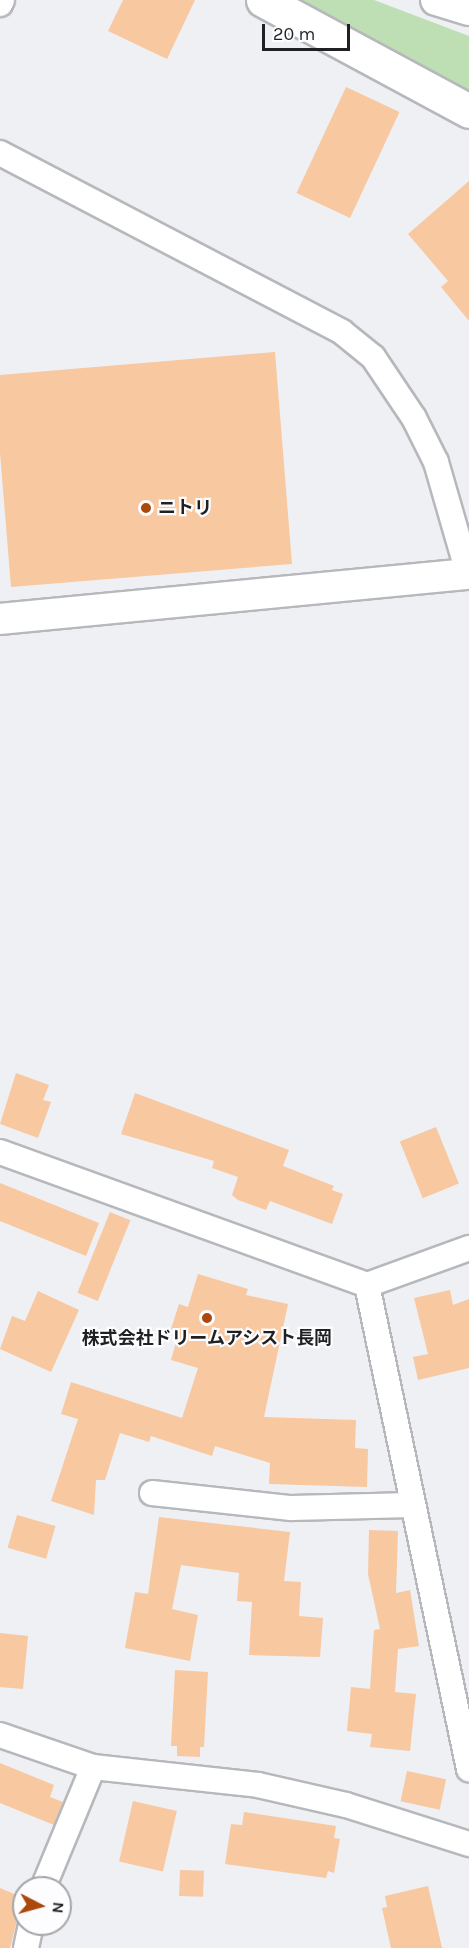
<!DOCTYPE html>
<meta charset="utf-8">
<style>
body{margin:0}
#map{position:relative;width:469px;height:1948px;overflow:hidden;background:#eef0f4;font-family:Karla,"Noto Sans JP",sans-serif}
div>[style]{position:absolute}
.green>*{inset:0;background:#bedfb3}
.building>*{inset:0;background:#f8c8a1;transform-origin:0 0}
.roads{filter:drop-shadow(2px 0 #b6b8bb) drop-shadow(-2px 0 #b6b8bb) drop-shadow(0 2px #b6b8bb) drop-shadow(0 -2px #b6b8bb)}
.minor>*{height:24px;margin:-12px;padding:0 12px;transform-origin:12px;border-radius:12px;background:#fff}
.tertiary>*{height:30px;margin:-15px;padding:0 15px;transform-origin:15px;border-radius:15px;background:#fff}
.primary>*{height:33px;margin:-16.5px;padding:0 16.5px;transform-origin:16.5px;border-radius:16.5px;background:#fff}
.dots>*{width:16px;height:16px;translate:-50% -50%;box-sizing:border-box;border:3px solid #fdfdff;border-radius:50%}
span{translate:-50% -50%;white-space:nowrap;text-align:center;line-height:1.15;-webkit-text-stroke:4.5px #fdfdff;paint-order:stroke}
.poi-label{font-size:18px;color:#1f2021;font-weight:700}
.left{translate:0 -50%;text-align:left}
.north{position:absolute;left:12px;top:1876px;width:60px;height:60px;box-sizing:border-box;background:#fdfdff;border:2px solid #a4a5a6;border-radius:50%;rotate:96deg;font-size:16px;font-weight:700;line-height:24px;text-align:center;color:#1f2021}
.north::after{content:'';display:block;margin:auto;width:21px;height:27px;background:#ab480c;clip-path:polygon(50% 0,100% 100%,50% 72%,0 100%)}
.scale{position:absolute;left:262px;top:24px;width:88px;height:27px;box-sizing:border-box;border:3px solid #1f2021;border-top:0;padding-left:8px;font-size:18px;line-height:21px;white-space:nowrap;color:#1f2021;-webkit-text-stroke:4px #fdfdff;paint-order:stroke}
</style>
<div id="map">
<div class="green">
<i style="clip-path:polygon(286px 0,374px 0,469px 36px,469px 97px)"></i>
</div>
<div class="building">
<i style="clip-path:polygon(123px 0,195px 0,167px 59px,108px 31px)"></i>
<i style="left:346px;top:87px;width:59px;height:117px;rotate:25deg"></i>
<i style="clip-path:polygon(469px 181px,469px 321px,441px 287px,448px 281px,408px 234px)"></i>
<i style="clip-path:polygon(275px 352px,292px 564px,11px 587px,0 453px,0 375px)"></i>
<i style="clip-path:polygon(16px 1073px,49px 1085px,43px 1100px,51px 1102px,38px 1138px,0 1124px)"></i>
<i style="clip-path:polygon(135px 1093px,289px 1150px,283px 1166px,334px 1186px,332px 1190px,343px 1194px,332px 1224px,270px 1201px,266px 1210px,238px 1200px,232px 1195px,238px 1177px,212px 1168px,214px 1161px,121px 1134px)"></i>
<i style="left:436px;top:1127px;width:61px;height:39px;rotate:68deg"></i>
<i style="clip-path:polygon(0 1183px,99px 1223px,86px 1256px,0 1221px)"></i>
<i style="left:110px;top:1212px;width:22px;height:87px;rotate:22deg"></i>
<i style="clip-path:polygon(198px 1274px,248px 1289px,246px 1295px,288px 1304px,264px 1417px,356px 1420px,355px 1448px,368px 1449px,367px 1487px,269px 1484px,270px 1463px,215px 1446px,212px 1456px,151px 1436px,149px 1442px,120px 1433px,105px 1480px,96px 1480px,94px 1515px,51px 1501px,78px 1419px,61px 1414px,71px 1382px,182px 1418px,198px 1368px,171px 1360px,179px 1332px,171px 1329px,179px 1304px,188px 1307px)"></i>
<i style="clip-path:polygon(450px 1290px,453px 1305px,469px 1299px,469px 1368px,418px 1380px,413px 1357px,428px 1354px,414px 1298px)"></i>
<i style="clip-path:polygon(38px 1291px,79px 1310px,51px 1372px,0 1349px,12px 1316px,25px 1321px)"></i>
<i style="left:17px;top:1515px;width:40px;height:34px;rotate:16deg"></i>
<i style="clip-path:polygon(159px 1517px,290px 1532px,284px 1581px,301px 1582px,299px 1616px,323px 1618px,320px 1657px,249px 1655px,252px 1602px,237px 1601px,239px 1573px,181px 1565px,172px 1609px,198px 1615px,190px 1661px,125px 1648px,135px 1592px,148px 1594px)"></i>
<i style="clip-path:polygon(369px 1530px,398px 1531px,396px 1593px,410px 1590px,419px 1646px,398px 1649px,395px 1692px,416px 1694px,410px 1751px,370px 1747px,372px 1734px,347px 1731px,351px 1687px,370px 1689px,374px 1630px,380px 1629px,368px 1574px)"></i>
<i style="clip-path:polygon(0 1633px,28px 1636px,23px 1689px,0 1687px)"></i>
<i style="clip-path:polygon(175px 1670px,208px 1672px,204px 1747px,200px 1747px,200px 1757px,177px 1756px,177px 1746px,171px 1746px)"></i>
<i style="clip-path:polygon(0 1763px,54px 1785px,50px 1797px,63px 1802px,54px 1825px,0 1803px)"></i>
<i style="left:407px;top:1771px;width:40px;height:31px;rotate:12deg"></i>
<i style="left:133px;top:1801px;width:45px;height:62px;rotate:13deg"></i>
<i style="clip-path:polygon(244px 1812px,336px 1826px,334px 1838px,340px 1839px,334px 1873px,328px 1871px,326px 1878px,225px 1864px,231px 1824px,242px 1825px)"></i>
<i style="left:180px;top:1870px;width:24px;height:26px;rotate:2deg"></i>
<i style="clip-path:polygon(428px 1886px,442px 1948px,391px 1948px,382px 1908px,387px 1907px,385px 1896px)"></i>
<i style="clip-path:polygon(0 1888px,24px 1898px,24px 1912px,17px 1921px,10px 1948px,0 1948px)"></i>
</div>
<div class="roads">
<div class="minor">
<i style="left:0;top:4px;width:4px;rotate:-63deg"></i>
<i style="left:0;top:153px;width:386px;rotate:27.6deg"></i>
<i style="left:342px;top:332px;width:40px;rotate:39deg"></i>
<i style="left:373px;top:357px;width:73px;rotate:56.1deg"></i>
<i style="left:414px;top:418px;width:49px;rotate:63.4deg"></i>
<i style="left:436px;top:462px;width:116px;rotate:73.9deg"></i>
<i style="left:0;top:1152px;width:390px;rotate:19.9deg"></i>
<i style="left:367px;top:1285px;width:109px;rotate:-19.9deg"></i>
<i style="left:367px;top:1285px;width:495px;rotate:78.1deg"></i>
<i style="left:152px;top:1493px;width:140px;rotate:6.2deg"></i>
<i style="left:291px;top:1508px;width:121px;rotate:-1.4deg"></i>
<i style="left:0;top:1735px;width:98px;rotate:19deg"></i>
<i style="left:93px;top:1767px;width:166px;rotate:6.2deg"></i>
<i style="left:258px;top:1785px;width:90px;rotate:12.8deg"></i>
<i style="left:346px;top:1805px;width:129px;rotate:17.6deg"></i>
<i style="left:43px;top:1888px;width:131px;rotate:-67.5deg"></i>
<i style="left:26px;top:1948px;width:25px;rotate:-78deg"></i>
</div>
<div class="tertiary">
<i style="left:436px;top:0;width:34px;rotate:17deg"></i>
<i style="left:0;top:619px;width:471px;rotate:-5.5deg"></i>
</div>
<div class="primary">
<i style="left:263px;top:0;width:234px;rotate:28.3deg"></i>
</div>
</div>
<div class="dots">
<i style="left:146px;top:508px;background:#ab480c"></i>
<i style="left:207px;top:1318px;background:#ab480c"></i>
</div>
<div class="poi-label">
<span class="left" style="left:158px;top:508px">ニトリ</span>
<span style="left:207px;top:1338px">株式会社ドリームアシスト長岡</span>
</div>
<div class="north">N</div>
<div class="scale">20 m</div>
</div>
